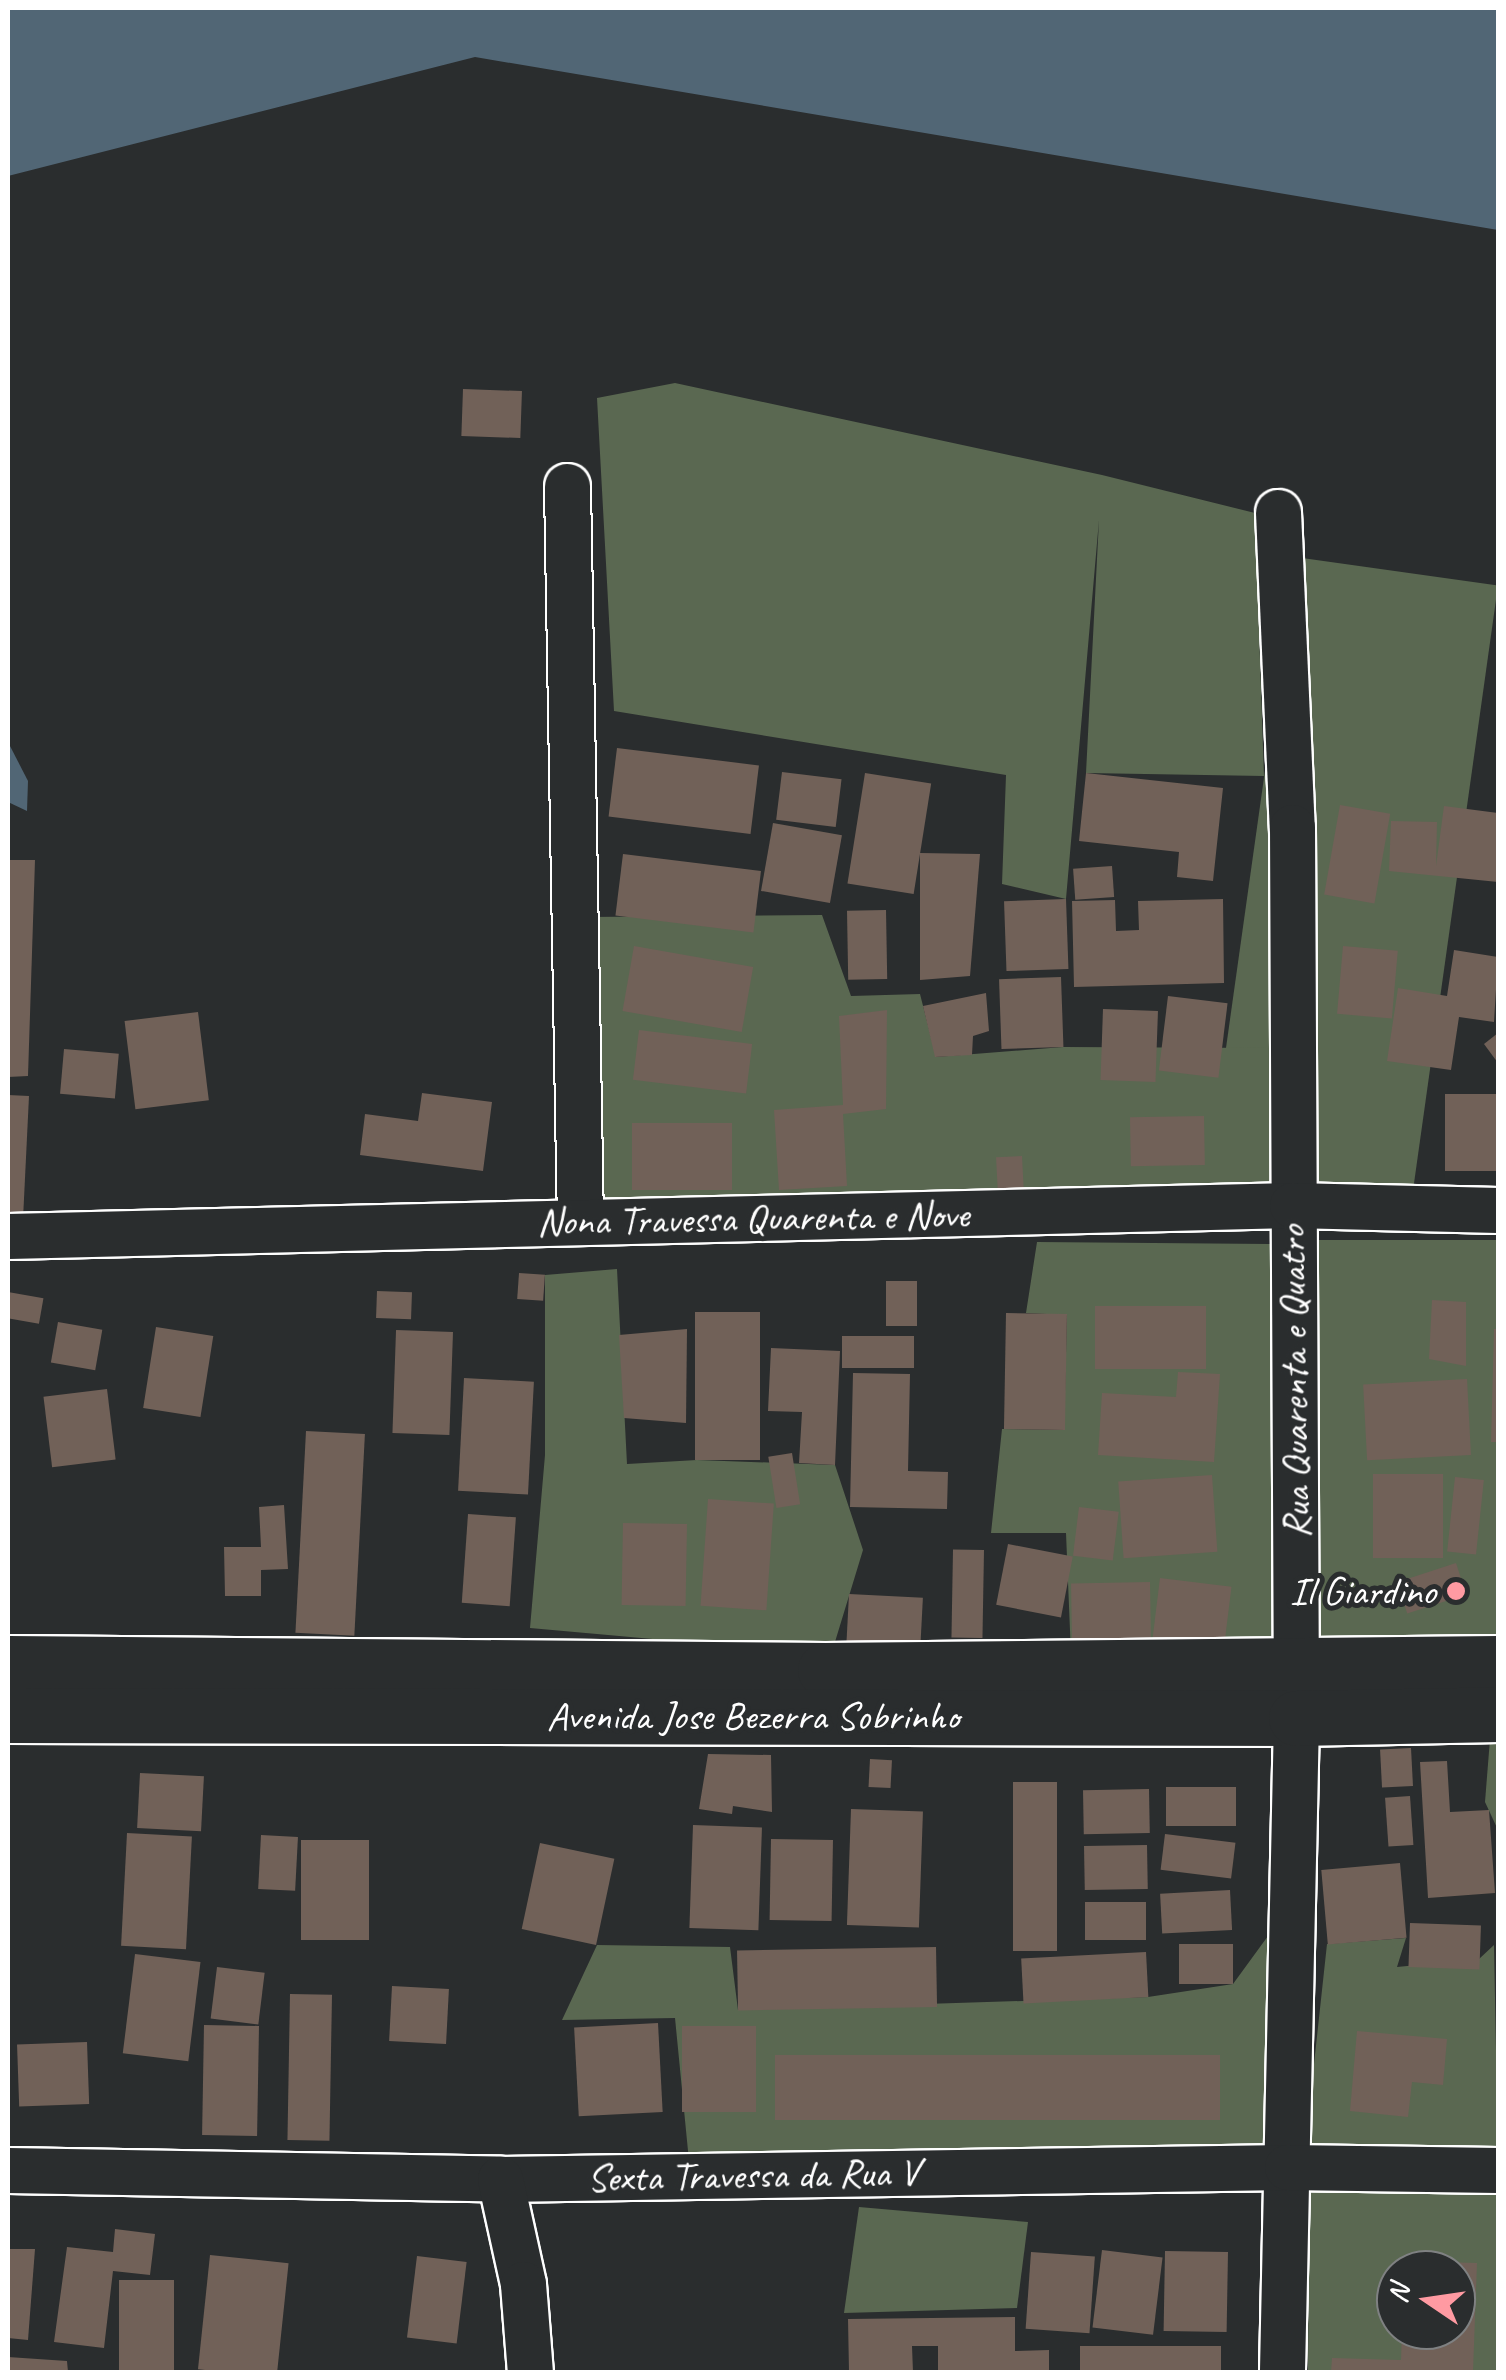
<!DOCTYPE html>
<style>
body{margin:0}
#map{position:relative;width:1506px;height:2380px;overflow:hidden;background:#2a2d2e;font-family:Caveat,sans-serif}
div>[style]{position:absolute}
.green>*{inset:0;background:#5a6851;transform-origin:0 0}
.water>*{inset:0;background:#516675}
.building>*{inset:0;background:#716158;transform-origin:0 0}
.roads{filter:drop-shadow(2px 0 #fff) drop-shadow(-2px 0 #fff) drop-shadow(0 2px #fff) drop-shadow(0 -2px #fff)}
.minor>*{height:45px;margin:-22.5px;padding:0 22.5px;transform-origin:22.5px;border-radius:22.5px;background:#2a2d2e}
.major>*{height:55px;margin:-27.5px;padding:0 27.5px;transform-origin:27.5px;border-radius:27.5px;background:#2a2d2e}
.dots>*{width:28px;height:28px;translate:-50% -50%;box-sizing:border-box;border:5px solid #2a2d2e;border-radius:50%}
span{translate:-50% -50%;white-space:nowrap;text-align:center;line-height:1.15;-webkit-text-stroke:10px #2a2d2e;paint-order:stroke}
.street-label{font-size:40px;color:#fff}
.poi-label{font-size:40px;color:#fff}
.right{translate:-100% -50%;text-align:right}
.frame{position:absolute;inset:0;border:10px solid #fff;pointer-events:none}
.north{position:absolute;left:1376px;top:2250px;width:100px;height:100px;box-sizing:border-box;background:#2a2d2e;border:2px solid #7f8182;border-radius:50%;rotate:283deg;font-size:28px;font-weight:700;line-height:40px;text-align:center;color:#fff}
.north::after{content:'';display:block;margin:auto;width:35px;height:45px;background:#ff9aa2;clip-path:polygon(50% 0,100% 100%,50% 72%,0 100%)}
</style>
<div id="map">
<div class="green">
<i style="clip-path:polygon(675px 383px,1102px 475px,1255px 513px,1264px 776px,1086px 773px,1099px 520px,1066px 899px,1002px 884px,1006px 775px,614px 711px,597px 398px)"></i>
<i style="left:1295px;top:557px;width:205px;height:625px;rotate:8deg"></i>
<i style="clip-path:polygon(822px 915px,851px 996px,920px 994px,936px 1057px,1063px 1047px,1274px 1048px,1279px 1191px,593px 1206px,587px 917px)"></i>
<i style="left:1318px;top:1240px;width:180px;height:404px"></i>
<i style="clip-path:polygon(1037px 1242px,1270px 1244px,1277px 1657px,1071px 1655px,1066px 1533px,991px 1533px,1002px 1429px,1064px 1430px,1067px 1315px,1026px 1313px)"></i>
<i style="clip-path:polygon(617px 1269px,627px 1464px,697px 1460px,835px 1465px,863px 1550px,831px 1655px,530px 1628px,545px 1455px,545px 1275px)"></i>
<i style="clip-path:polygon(1490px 1739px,1498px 1739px,1498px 1830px,1485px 1802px)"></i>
<i style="clip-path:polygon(1279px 1921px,1278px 2157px,689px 2161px,675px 2018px,562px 2020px,597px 1945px,730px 1947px,738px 2010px,1148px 1997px,1233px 1984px)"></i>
<i style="clip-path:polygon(1406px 1938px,1397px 1967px,1479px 1959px,1494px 1945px,1498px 2157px,1305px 2147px,1327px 1944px)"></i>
<i style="clip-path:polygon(evenodd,1309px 2180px,1498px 2186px,1498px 2372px,1308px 2372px,1309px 2180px,1396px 2270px,1456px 2270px,1456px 2330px,1396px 2330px,1396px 2270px)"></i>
<i style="clip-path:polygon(859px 2207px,1028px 2222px,1017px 2308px,844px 2313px)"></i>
</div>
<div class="water">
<i style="clip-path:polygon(8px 8px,1498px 8px,1498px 230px,475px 57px,8px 176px)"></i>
<i style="clip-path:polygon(10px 746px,28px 781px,27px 811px,8px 802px)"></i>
</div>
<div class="building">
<i style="left:463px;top:389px;width:59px;height:47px;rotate:2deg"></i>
<i style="left:617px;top:748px;width:143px;height:69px;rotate:7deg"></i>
<i style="left:782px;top:772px;width:60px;height:48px;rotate:7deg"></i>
<i style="left:865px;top:773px;width:67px;height:112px;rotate:9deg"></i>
<i style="clip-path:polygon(1086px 773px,1223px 788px,1213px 881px,1177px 877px,1179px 852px,1079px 841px)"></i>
<i style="left:1340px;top:805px;width:51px;height:91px;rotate:10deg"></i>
<i style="clip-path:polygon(1444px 806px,1498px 813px,1498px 882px,1389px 871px,1391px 821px,1437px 822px,1436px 866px)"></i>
<i style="left:773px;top:823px;width:70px;height:69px;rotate:10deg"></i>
<i style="clip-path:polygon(920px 853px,980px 854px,970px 976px,920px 980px)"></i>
<i style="left:623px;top:854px;width:139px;height:62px;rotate:7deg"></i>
<i style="clip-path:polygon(8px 860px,35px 860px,28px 1076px,8px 1077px)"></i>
<i style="left:1112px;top:866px;width:31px;height:39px;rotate:86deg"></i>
<i style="left:1066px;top:899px;width:70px;height:62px;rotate:88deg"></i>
<i style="clip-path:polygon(1223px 899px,1224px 983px,1074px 987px,1072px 901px,1115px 900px,1116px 931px,1139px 930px,1138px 901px)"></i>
<i style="left:886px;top:910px;width:69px;height:39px;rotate:89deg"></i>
<i style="left:634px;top:946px;width:121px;height:66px;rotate:10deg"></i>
<i style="left:1343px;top:946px;width:55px;height:68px;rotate:5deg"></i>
<i style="clip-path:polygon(1454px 950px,1498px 957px,1494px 1022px,1459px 1017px,1451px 1070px,1387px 1061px,1398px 988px,1447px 996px)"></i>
<i style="left:1061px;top:977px;width:70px;height:62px;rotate:88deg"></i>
<i style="clip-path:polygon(986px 993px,989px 1031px,973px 1036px,972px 1055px,935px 1057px,923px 1006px)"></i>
<i style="left:1168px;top:996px;width:60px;height:75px;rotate:7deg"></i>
<i style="left:1103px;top:1009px;width:55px;height:71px;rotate:2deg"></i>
<i style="clip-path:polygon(887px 1010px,886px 1109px,843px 1114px,847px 1186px,779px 1190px,774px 1110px,843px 1105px,839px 1016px)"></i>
<i style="left:198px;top:1012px;width:89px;height:74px;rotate:83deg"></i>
<i style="left:639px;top:1030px;width:114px;height:50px;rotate:7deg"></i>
<i style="clip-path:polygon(1498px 1033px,1498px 1063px,1484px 1044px)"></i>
<i style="left:64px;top:1049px;width:55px;height:45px;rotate:5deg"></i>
<i style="clip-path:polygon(422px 1093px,492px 1102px,483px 1171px,360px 1155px,365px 1114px,418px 1121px)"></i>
<i style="left:1445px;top:1094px;width:53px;height:77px"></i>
<i style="clip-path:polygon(8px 1095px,29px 1096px,23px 1219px,8px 1218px)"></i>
<i style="left:1204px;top:1116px;width:49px;height:74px;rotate:89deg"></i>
<i style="left:632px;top:1123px;width:100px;height:67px"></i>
<i style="left:1022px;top:1156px;width:39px;height:26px;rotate:87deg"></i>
<i style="left:519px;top:1273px;width:26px;height:26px;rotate:4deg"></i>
<i style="left:886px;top:1281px;width:31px;height:45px"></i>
<i style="left:377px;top:1291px;width:35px;height:27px;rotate:2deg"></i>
<i style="left:8px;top:1292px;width:36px;height:26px;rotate:10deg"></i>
<i style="clip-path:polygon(1432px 1300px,1466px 1302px,1466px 1366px,1429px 1359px)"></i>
<i style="left:1095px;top:1306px;width:111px;height:63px"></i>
<i style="left:695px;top:1312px;width:65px;height:148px"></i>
<i style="left:1006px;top:1313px;width:61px;height:116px;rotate:1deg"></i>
<i style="left:58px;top:1322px;width:45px;height:41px;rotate:10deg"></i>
<i style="left:156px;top:1327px;width:58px;height:82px;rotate:9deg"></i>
<i style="clip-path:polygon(687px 1329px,686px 1423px,624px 1418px,619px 1335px)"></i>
<i style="clip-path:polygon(1494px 1329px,1498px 1329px,1498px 1442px,1491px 1442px)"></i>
<i style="left:453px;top:1332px;width:103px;height:57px;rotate:92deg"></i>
<i style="left:914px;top:1336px;width:32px;height:72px;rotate:90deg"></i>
<i style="clip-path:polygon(771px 1348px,840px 1351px,835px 1465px,799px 1463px,802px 1412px,768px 1411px)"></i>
<i style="clip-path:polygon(1178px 1372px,1220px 1374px,1214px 1462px,1098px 1455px,1102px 1393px,1176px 1397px)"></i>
<i style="clip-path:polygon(853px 1373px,910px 1374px,908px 1471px,948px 1472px,947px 1509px,850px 1507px)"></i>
<i style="left:464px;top:1378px;width:70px;height:113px;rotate:3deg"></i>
<i style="left:1467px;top:1379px;width:76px;height:104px;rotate:87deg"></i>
<i style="left:107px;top:1389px;width:71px;height:64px;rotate:83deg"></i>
<i style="left:306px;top:1431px;width:59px;height:202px;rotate:3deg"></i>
<i style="left:792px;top:1453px;width:52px;height:24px;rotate:81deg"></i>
<i style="left:1373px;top:1474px;width:70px;height:84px"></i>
<i style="left:1212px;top:1475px;width:77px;height:94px;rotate:86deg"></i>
<i style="left:1455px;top:1477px;width:29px;height:75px;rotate:6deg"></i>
<i style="left:708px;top:1499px;width:66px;height:107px;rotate:4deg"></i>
<i style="clip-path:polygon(284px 1505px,288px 1569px,261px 1570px,261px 1596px,225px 1596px,224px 1547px,261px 1547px,259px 1507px)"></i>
<i style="left:1079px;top:1507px;width:40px;height:49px;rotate:7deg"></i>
<i style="left:468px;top:1514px;width:48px;height:89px;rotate:4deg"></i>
<i style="left:623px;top:1523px;width:64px;height:82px;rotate:1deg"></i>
<i style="left:1008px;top:1544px;width:66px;height:62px;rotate:11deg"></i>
<i style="left:984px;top:1550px;width:88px;height:31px;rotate:91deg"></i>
<i style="left:1456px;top:1563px;width:33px;height:62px;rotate:72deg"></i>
<i style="left:1160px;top:1578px;width:72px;height:71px;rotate:7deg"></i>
<i style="left:1150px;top:1582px;width:73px;height:79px;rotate:89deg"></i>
<i style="left:849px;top:1594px;width:74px;height:48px;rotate:3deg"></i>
<i style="left:1411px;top:1748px;width:38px;height:31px;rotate:87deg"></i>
<i style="clip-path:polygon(708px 1754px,771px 1755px,772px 1812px,733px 1806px,732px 1814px,699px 1809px)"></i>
<i style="left:870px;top:1759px;width:22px;height:28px;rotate:3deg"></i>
<i style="clip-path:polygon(1447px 1761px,1450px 1812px,1489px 1810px,1495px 1893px,1428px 1898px,1420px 1762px)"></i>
<i style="left:140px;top:1773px;width:64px;height:55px;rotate:3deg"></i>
<i style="left:1013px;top:1782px;width:44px;height:169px"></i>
<i style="left:1236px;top:1787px;width:39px;height:70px;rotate:90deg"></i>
<i style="left:1149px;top:1789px;width:44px;height:66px;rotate:89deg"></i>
<i style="left:1410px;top:1796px;width:49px;height:25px;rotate:86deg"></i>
<i style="left:851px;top:1809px;width:72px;height:116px;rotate:2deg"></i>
<i style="left:693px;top:1825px;width:69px;height:103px;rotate:2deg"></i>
<i style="left:127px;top:1833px;width:65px;height:113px;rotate:3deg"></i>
<i style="left:1165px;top:1834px;width:71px;height:36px;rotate:7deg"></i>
<i style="left:261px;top:1835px;width:37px;height:54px;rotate:3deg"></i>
<i style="left:771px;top:1839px;width:62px;height:81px;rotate:1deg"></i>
<i style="left:301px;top:1840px;width:68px;height:100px"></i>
<i style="left:540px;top:1843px;width:76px;height:88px;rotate:12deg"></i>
<i style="left:1147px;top:1845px;width:44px;height:63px;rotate:89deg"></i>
<i style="left:1400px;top:1863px;width:75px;height:79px;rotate:85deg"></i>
<i style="left:1230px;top:1890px;width:40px;height:70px;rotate:87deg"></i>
<i style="left:1085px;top:1902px;width:61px;height:38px"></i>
<i style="left:1410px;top:1923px;width:71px;height:44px;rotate:2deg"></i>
<i style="left:1179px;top:1944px;width:54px;height:40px"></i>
<i style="left:936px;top:1947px;width:60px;height:199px;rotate:89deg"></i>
<i style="left:1146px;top:1952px;width:45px;height:125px;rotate:87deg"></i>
<i style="left:135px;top:1954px;width:66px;height:100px;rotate:7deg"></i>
<i style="left:217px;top:1967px;width:48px;height:52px;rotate:7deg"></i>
<i style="left:392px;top:1986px;width:57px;height:55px;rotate:3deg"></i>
<i style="left:290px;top:1994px;width:42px;height:146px;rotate:1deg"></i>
<i style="left:658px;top:2023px;width:89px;height:84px;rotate:87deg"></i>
<i style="left:204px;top:2025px;width:55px;height:110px;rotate:1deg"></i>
<i style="left:756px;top:2026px;width:86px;height:74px;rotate:90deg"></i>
<i style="clip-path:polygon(1357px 2031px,1447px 2039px,1443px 2085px,1412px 2082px,1408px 2117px,1350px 2111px)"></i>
<i style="left:87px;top:2042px;width:62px;height:70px;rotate:88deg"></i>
<i style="left:775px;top:2055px;width:445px;height:65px"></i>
<i style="clip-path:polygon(115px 2229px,155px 2234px,150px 2275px,113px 2271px,104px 2348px,54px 2342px,67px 2247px,113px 2252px)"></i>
<i style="clip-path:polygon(8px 2249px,35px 2249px,28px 2340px,8px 2338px)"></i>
<i style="left:1102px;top:2250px;width:61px;height:78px;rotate:7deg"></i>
<i style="left:1165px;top:2251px;width:63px;height:80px;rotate:1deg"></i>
<i style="left:1031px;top:2252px;width:64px;height:77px;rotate:4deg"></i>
<i style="left:210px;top:2255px;width:79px;height:115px;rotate:6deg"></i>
<i style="left:417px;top:2256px;width:50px;height:82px;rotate:7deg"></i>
<i style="clip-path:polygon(1404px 2261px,1477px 2263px,1473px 2372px,1331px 2372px,1332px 2358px,1401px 2360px,1402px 2330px,1456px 2330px,1456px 2270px,1404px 2270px)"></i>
<i style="left:119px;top:2280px;width:55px;height:92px"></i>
<i style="clip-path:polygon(1015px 2317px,1015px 2351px,1049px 2350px,1049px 2372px,938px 2372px,938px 2346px,912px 2346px,913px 2372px,849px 2372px,848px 2319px)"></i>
<i style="left:1221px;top:2346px;width:26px;height:141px;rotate:90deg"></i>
<i style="clip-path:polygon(8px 2357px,67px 2361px,68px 2372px,8px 2372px)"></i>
</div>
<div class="roads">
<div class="minor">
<i style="left:567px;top:486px;width:736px;rotate:88.99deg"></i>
<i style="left:1278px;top:512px;width:315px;rotate:87.5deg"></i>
<i style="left:1292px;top:827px;width:891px;rotate:89.74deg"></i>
<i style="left:1296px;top:1718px;width:654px;rotate:91.23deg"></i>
<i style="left:8px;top:1236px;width:1284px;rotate:-1.38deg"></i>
<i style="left:1292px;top:1205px;width:206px;rotate:1.4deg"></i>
<i style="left:8px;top:2170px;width:492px;rotate:1deg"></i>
<i style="left:500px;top:2179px;width:787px;rotate:-0.87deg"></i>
<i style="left:1287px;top:2167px;width:211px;rotate:0.8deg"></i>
<i style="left:500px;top:2179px;width:107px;rotate:77.6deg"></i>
<i style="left:523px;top:2284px;width:88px;rotate:85.5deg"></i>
</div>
<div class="major">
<i style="left:8px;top:1663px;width:817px;rotate:0.49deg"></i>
<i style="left:825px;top:1670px;width:673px;rotate:-0.6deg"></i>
<i style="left:8px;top:1715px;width:1288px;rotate:0.13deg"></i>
<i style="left:1296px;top:1718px;width:202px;rotate:-1.1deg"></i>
</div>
</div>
<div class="dots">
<i style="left:1456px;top:1591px;background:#ff9aa2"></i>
</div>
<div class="street-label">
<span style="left:753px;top:1218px;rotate:-1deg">Nona Travessa Quarenta e Nove</span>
<span style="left:1294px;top:1382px;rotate:-91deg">Rua Quarenta e Quatro</span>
<span style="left:753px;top:1716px">Avenida Jose Bezerra Sobrinho</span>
<span style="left:753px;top:2175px;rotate:-1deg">Sexta Travessa da Rua V</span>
</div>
<div class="poi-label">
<span class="right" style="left:1436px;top:1591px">Il Giardino</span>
</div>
<div class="frame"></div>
<div class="north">N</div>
</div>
